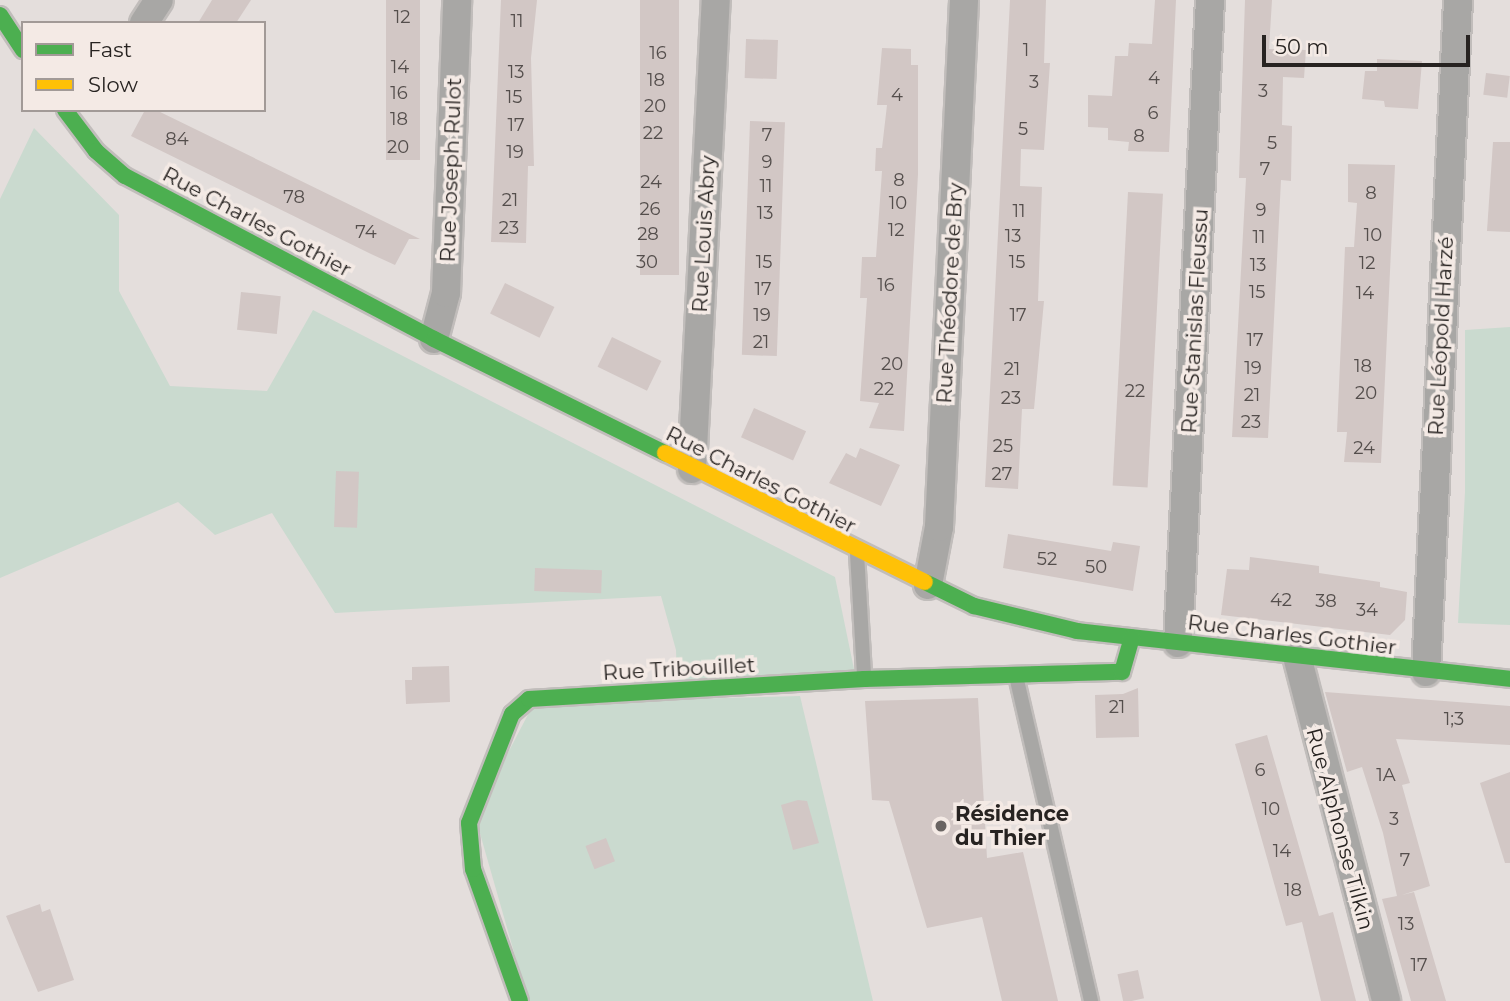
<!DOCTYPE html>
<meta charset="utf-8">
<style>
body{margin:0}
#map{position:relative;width:1510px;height:1001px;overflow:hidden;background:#e4dedc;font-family:Montserrat,sans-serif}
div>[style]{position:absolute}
.green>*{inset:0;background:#cadacf}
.building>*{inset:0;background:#d2c7c5;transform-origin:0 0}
.roads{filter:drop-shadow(2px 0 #c1bdbb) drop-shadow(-2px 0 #c1bdbb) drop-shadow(0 2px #c1bdbb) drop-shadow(0 -2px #c1bdbb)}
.lane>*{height:14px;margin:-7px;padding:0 7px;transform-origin:7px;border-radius:7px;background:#a8a7a5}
.street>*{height:28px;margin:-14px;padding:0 14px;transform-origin:14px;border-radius:14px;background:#a8a7a5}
.fast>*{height:16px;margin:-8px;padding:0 8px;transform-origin:8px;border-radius:8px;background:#4caf50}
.slow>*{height:16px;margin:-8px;padding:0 8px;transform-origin:8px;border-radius:8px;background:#ffc107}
.dots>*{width:19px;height:19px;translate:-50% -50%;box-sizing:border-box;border:4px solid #f4eae5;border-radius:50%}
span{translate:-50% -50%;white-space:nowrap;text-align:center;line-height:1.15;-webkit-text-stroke:7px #f4eae5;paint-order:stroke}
.number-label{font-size:18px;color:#544e4c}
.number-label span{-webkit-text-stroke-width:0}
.street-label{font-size:21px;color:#272321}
.poi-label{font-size:21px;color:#272321;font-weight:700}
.left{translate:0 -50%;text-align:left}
.legend{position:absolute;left:21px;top:21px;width:245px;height:91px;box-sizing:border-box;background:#f4eae5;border:2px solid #a29a97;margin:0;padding:9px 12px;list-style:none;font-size:21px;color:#272321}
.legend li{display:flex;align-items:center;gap:14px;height:35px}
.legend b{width:35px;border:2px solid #a29a97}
.scale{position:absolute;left:1262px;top:35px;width:208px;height:32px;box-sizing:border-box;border:4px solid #272321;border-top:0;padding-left:9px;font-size:21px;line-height:24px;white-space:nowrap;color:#272321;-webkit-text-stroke:5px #f4eae5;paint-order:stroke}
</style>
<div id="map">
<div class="green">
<i style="clip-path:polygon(34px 128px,119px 215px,119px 291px,170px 386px,267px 391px,313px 310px,835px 577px,855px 674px,677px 683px,676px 650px,661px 596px,335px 613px,272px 513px,215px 535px,178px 502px,0 578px,0 199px)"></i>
<i style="clip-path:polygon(1510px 327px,1510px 625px,1458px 623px,1465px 492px,1465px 330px)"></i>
<i style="clip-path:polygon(800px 696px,873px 1001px,528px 1001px,475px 816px,534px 703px)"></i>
</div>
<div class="building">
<i style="clip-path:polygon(212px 0,251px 0,236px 23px,198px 23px)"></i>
<i style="left:386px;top:0;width:34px;height:160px"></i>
<i style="clip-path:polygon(501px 0,537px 0,531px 58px,534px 166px,528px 166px,526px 243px,491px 242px)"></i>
<i style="left:640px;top:0;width:39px;height:275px"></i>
<i style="clip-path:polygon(1010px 0,1046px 0,1044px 63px,1050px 63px,1044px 150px,1021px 149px,1020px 186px,1042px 187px,1038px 301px,1044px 301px,1034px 409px,1022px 409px,1018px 489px,985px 487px)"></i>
<i style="clip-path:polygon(1155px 0,1176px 0,1169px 152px,1128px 151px,1129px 142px,1108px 140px,1108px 128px,1088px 127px,1088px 95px,1112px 96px,1115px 56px,1128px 56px,1129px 43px,1152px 44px)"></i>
<i style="clip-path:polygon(1245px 0,1272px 0,1269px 49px,1306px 50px,1304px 78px,1283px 77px,1282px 125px,1292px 126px,1291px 181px,1281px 180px,1268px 438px,1232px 437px,1246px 178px,1239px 178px)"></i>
<i style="left:746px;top:39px;width:32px;height:39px;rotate:2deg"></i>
<i style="clip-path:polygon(882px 48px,911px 49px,911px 65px,918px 65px,918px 174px,904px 431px,869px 428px,879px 403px,860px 401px,867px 298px,860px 298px,862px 257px,876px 257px,882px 171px,875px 171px,876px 148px,882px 148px,887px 105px,877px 105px)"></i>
<i style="clip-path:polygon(1377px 59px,1422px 61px,1418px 109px,1385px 107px,1384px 101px,1362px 99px,1365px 71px,1377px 71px)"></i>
<i style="left:1486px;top:73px;width:24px;height:22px;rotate:7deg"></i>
<i style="clip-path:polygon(145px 110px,156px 110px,420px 239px,409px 239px,395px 265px,371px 254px,131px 136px)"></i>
<i style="left:750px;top:121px;width:35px;height:234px;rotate:2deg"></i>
<i style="clip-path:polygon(1493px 142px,1510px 142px,1510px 232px,1487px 231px)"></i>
<i style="clip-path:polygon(1348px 164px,1395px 165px,1381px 463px,1344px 462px,1347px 432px,1337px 432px,1345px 247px,1354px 247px,1357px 203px,1348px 202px)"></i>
<i style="left:1128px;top:192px;width:35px;height:294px;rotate:3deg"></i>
<i style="left:505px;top:283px;width:55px;height:34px;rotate:26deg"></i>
<i style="left:241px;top:292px;width:40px;height:38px;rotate:6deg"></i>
<i style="left:612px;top:337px;width:55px;height:33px;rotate:26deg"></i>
<i style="left:754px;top:408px;width:57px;height:32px;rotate:24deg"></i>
<i style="clip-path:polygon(860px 448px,900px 465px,881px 506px,829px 483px,846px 453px,856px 458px)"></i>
<i style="left:336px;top:471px;width:23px;height:56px;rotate:2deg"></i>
<i style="clip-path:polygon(1008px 534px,1111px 551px,1113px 542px,1140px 546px,1133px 591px,1003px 568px)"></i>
<i style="clip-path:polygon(1250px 557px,1319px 566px,1319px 573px,1380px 582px,1380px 587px,1407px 592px,1405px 620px,1390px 635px,1221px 615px,1227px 569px,1249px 570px)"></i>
<i style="left:535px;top:568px;width:67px;height:23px;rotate:2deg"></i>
<i style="clip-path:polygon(449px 666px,450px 702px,406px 704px,405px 680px,412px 680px,412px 667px)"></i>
<i style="clip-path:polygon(1138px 688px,1139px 737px,1096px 738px,1095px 695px,1123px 694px)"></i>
<i style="clip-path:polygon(1325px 692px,1510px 706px,1510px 745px,1396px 739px,1410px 783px,1402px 785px,1430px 886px,1402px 895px,1414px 892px,1446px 1001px,1411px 1001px,1382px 899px,1397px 896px,1383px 833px,1362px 767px,1347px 772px)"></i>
<i style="clip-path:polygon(978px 698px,987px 858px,1023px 852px,1058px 1001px,1002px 1001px,982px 917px,927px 928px,889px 801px,872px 800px,865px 701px)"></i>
<i style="clip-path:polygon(1267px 735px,1319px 916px,1333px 912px,1356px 1001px,1321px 1001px,1302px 922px,1286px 926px,1235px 744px)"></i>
<i style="clip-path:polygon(1510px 772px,1510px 863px,1505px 863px,1480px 783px)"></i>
<i style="clip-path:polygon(798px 800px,807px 801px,819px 843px,793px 850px,781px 805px)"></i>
<i style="left:606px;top:838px;width:25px;height:22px;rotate:69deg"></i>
<i style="clip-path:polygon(40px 904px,42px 912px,50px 909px,74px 980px,38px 992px,6px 916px)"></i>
<i style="left:1138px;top:970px;width:29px;height:21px;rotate:78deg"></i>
</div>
<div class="roads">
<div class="lane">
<i style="left:857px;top:553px;width:123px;rotate:86.7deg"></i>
<i style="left:1016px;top:676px;width:334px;rotate:77deg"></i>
</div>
<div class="street">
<i style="left:144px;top:23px;width:27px;rotate:-57deg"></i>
<i style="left:434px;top:339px;width:48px;rotate:-75.4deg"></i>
<i style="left:446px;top:293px;width:293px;rotate:-87.8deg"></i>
<i style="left:692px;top:469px;width:470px;rotate:-87.1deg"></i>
<i style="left:928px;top:585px;width:59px;rotate:-79.3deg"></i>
<i style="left:939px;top:527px;width:528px;rotate:-87.28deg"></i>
<i style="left:1178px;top:643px;width:644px;rotate:-87.15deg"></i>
<i style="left:1297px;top:656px;width:356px;rotate:75.5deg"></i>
<i style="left:1426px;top:672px;width:673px;rotate:-87.27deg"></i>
</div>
<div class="fast">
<i style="left:0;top:15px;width:42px;rotate:56.7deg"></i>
<i style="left:65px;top:110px;width:51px;rotate:52.9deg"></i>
<i style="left:96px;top:151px;width:38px;rotate:41deg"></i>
<i style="left:125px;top:176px;width:349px;rotate:27.8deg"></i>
<i style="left:434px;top:339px;width:258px;rotate:26.3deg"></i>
<i style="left:925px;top:582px;width:55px;rotate:26.1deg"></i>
<i style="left:974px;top:606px;width:106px;rotate:13.6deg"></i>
<i style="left:1077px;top:631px;width:436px;rotate:6.3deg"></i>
<i style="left:520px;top:1001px;width:140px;rotate:-109.6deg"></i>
<i style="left:473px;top:869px;width:46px;rotate:-95deg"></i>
<i style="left:469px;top:823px;width:117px;rotate:-68.5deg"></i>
<i style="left:512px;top:714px;width:23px;rotate:-41deg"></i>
<i style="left:529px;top:699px;width:336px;rotate:-3.4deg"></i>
<i style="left:864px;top:679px;width:258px;rotate:-1.6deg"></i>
<i style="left:1122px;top:672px;width:36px;rotate:-74deg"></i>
</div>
<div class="slow">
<i style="left:665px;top:453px;width:290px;rotate:26.4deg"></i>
</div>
</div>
<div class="dots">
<i style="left:941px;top:826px;background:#696462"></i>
</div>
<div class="number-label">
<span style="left:402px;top:17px">12</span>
<span style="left:517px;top:21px">11</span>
<span style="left:1026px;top:50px">1</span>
<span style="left:658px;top:53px">16</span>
<span style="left:400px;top:67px">14</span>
<span style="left:516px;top:72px">13</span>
<span style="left:1154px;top:78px">4</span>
<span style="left:656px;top:80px">18</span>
<span style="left:1034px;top:82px">3</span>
<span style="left:1263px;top:91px">3</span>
<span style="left:399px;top:93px">16</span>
<span style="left:897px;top:95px">4</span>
<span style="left:514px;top:97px">15</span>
<span style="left:655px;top:106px">20</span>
<span style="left:1153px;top:113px">6</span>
<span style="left:399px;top:119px">18</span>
<span style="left:516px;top:125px">17</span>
<span style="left:1023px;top:129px">5</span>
<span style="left:653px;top:133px">22</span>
<span style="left:767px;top:135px">7</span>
<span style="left:1139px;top:136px">8</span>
<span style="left:177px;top:139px">84</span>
<span style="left:1272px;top:143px">5</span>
<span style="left:398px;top:147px">20</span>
<span style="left:515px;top:152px">19</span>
<span style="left:767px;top:162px">9</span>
<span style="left:1265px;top:169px">7</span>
<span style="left:899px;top:180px">8</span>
<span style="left:651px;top:182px">24</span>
<span style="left:766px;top:186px">11</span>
<span style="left:1371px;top:193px">8</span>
<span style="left:294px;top:197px">78</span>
<span style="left:510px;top:200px">21</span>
<span style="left:898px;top:203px">10</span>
<span style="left:650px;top:209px">26</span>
<span style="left:1261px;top:210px">9</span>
<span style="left:1019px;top:211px">11</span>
<span style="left:765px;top:213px">13</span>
<span style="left:509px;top:228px">23</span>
<span style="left:896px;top:230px">12</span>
<span style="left:366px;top:232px">74</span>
<span style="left:648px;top:234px">28</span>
<span style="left:1373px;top:235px">10</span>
<span style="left:1013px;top:236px">13</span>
<span style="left:1259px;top:237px">11</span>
<span style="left:647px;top:262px">30</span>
<span style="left:764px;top:262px">15</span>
<span style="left:1017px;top:262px">15</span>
<span style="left:1367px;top:263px">12</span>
<span style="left:1258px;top:265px">13</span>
<span style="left:886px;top:285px">16</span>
<span style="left:763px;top:289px">17</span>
<span style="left:1257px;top:292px">15</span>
<span style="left:1365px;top:293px">14</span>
<span style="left:762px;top:315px">19</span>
<span style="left:1018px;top:315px">17</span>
<span style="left:1255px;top:340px">17</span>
<span style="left:761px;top:342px">21</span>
<span style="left:892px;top:364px">20</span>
<span style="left:1363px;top:366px">18</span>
<span style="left:1253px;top:368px">19</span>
<span style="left:1012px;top:369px">21</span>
<span style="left:884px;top:389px">22</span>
<span style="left:1135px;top:391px">22</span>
<span style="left:1366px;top:393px">20</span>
<span style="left:1252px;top:395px">21</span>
<span style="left:1011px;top:398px">23</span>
<span style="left:1251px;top:422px">23</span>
<span style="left:1003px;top:446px">25</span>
<span style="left:1364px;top:448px">24</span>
<span style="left:1002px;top:474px">27</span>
<span style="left:1047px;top:559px">52</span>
<span style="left:1096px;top:567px">50</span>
<span style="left:1281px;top:600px">42</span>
<span style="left:1326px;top:601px">38</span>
<span style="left:1367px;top:610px">34</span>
<span style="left:1117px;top:707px">21</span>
<span style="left:1454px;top:719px">1;3</span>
<span style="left:1260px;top:770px">6</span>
<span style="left:1386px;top:775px">1A</span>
<span style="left:1271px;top:809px">10</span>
<span style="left:1394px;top:819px">3</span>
<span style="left:1282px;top:851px">14</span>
<span style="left:1405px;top:860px">7</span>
<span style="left:1293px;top:890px">18</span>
<span style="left:1406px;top:924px">13</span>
<span style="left:1419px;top:965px">17</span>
</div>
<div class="street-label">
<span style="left:451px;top:170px;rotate:-88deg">Rue Joseph Rulot</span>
<span style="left:257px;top:222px;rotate:28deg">Rue Charles Gothier</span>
<span style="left:704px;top:234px;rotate:-87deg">Rue Louis Abry</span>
<span style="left:950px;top:293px;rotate:-87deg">Rue Théodore de Bry</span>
<span style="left:1195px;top:321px;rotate:-87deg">Rue Stanislas Fleussu</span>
<span style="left:1441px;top:336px;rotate:-87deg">Rue Léopold Harzé</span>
<span style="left:761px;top:480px;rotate:27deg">Rue Charles Gothier</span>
<span style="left:1292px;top:635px;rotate:7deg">Rue Charles Gothier</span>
<span style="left:679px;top:669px;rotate:-3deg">Rue Tribouillet</span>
<span style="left:1340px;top:829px;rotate:75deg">Rue Alphonse Tilkin</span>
</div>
<div class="poi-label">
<span class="left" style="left:955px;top:826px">Résidence<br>du Thier</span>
</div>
<ul class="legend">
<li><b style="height:9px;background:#4caf50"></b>Fast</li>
<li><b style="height:9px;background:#ffc107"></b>Slow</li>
</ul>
<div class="scale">50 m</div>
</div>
